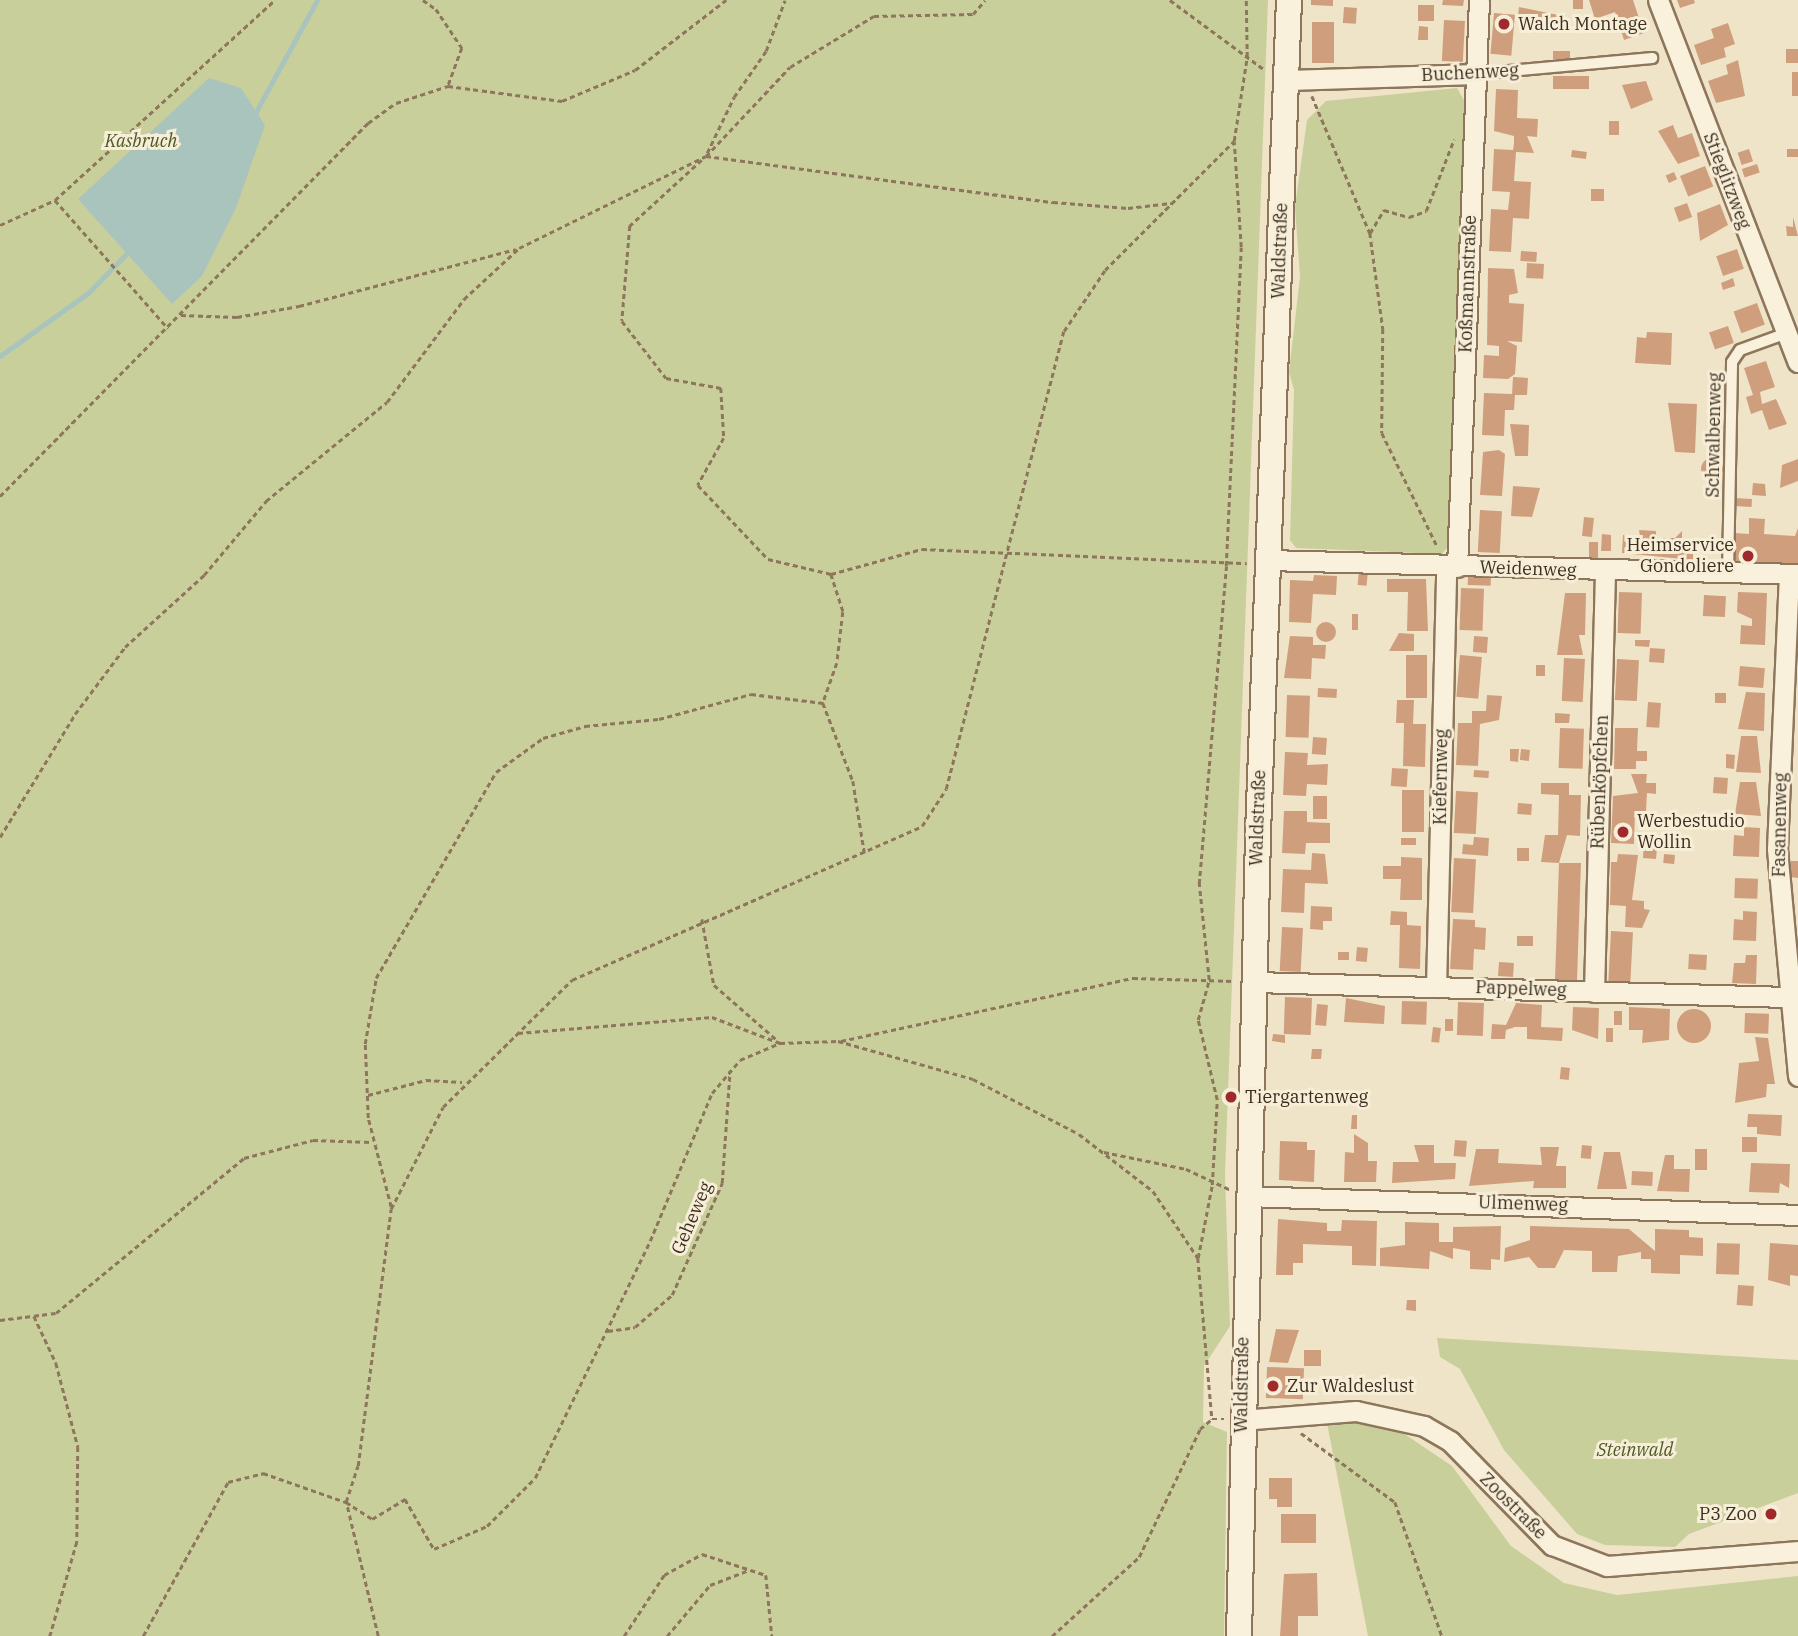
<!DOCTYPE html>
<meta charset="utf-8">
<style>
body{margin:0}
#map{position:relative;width:1798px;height:1636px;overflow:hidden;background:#f0e4c8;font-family:"IBM Plex Serif",serif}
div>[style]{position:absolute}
.green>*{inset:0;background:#c9cf9b}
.water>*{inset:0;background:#a9c4bc}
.stream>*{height:5px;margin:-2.5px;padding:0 2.5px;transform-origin:2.5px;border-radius:2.5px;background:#a9c4bc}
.building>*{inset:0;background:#cf9f7d;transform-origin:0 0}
.round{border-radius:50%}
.path>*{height:2.5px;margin-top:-1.25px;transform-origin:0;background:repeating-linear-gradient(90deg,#8d765c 0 5px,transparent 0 8.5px)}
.roads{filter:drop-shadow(2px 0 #8d765c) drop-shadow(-2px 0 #8d765c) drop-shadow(0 2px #8d765c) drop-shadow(0 -2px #8d765c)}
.service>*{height:10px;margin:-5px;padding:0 5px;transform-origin:5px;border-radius:5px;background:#faf1dc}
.minor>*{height:19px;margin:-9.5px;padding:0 9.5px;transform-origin:9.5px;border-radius:9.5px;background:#faf1dc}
.tertiary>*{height:24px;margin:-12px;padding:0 12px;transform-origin:12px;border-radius:12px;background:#faf1dc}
.dots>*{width:19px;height:19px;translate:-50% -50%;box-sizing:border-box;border:4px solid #f7eed8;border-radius:50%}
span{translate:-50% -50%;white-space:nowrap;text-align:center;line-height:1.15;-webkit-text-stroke:6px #f7eed8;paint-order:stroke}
.poi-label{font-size:18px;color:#3d2e20}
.left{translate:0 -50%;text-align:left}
.right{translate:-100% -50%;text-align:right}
.street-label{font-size:18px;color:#3d2e20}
.park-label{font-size:18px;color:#4d5a26;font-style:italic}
</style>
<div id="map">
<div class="green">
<i style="clip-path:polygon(0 0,1268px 0,1225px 1175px,1230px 1326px,1204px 1366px,1203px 1422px,1227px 1432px,1224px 1636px,0 1636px)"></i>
<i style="clip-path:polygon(1457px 88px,1465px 102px,1453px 541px,1442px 554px,1296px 548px,1290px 540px,1294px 390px,1289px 372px,1300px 277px,1295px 207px,1307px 120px,1326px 101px)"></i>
<i style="clip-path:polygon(1437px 1338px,1798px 1360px,1798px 1493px,1689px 1534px,1675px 1547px,1605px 1545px,1577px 1534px,1504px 1450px,1460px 1369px,1440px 1357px)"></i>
<i style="clip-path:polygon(1363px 1421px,1403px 1433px,1452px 1466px,1511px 1546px,1564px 1583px,1617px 1595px,1798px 1576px,1798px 1636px,1368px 1636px,1327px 1423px)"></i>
</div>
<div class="water">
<i style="clip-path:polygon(209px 78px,241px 88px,265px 125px,236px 208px,202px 276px,172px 304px,78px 199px)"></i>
</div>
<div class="stream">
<i style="left:253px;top:117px;width:133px;rotate:-61.3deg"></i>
<i style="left:0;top:356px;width:108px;rotate:-35.6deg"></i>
<i style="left:88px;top:293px;width:60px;rotate:-45.7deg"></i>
</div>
<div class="building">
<i style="clip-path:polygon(1311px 0,1333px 0,1333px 6px,1311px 5px)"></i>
<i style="clip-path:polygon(1443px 0,1464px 0,1463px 6px,1442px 5px)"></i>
<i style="left:1573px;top:0;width:10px;height:9px"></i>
<i style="clip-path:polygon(1589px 0,1633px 0,1644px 33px,1624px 40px,1615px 12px,1595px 19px)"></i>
<i style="clip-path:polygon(1677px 0,1694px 0,1695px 3px,1680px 8px)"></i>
<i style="left:1418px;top:5px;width:16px;height:16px"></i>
<i style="left:1344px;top:7px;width:13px;height:16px;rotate:4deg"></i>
<i style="clip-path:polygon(1519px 7px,1563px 16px,1562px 32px,1540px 31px,1541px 17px,1518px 16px)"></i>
<i style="left:1494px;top:13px;width:21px;height:41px;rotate:5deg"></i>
<i style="left:1444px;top:20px;width:21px;height:41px;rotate:3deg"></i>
<i style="left:1312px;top:22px;width:22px;height:41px"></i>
<i style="clip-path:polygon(1728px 23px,1735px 44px,1724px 48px,1726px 57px,1701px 65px,1694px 45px,1714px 38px,1711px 29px)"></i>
<i style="clip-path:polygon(1419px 26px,1428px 27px,1428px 40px,1418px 40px)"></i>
<i style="left:1798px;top:49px;width:14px;height:12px;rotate:90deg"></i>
<i style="left:1553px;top:51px;width:17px;height:8px"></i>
<i style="clip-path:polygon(1738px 60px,1745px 96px,1716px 103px,1708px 81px,1728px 74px,1726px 65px)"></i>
<i style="left:1792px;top:72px;width:6px;height:24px"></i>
<i style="left:1589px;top:76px;width:13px;height:36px;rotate:90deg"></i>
<i style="clip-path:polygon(1646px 81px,1653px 100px,1631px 109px,1622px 85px)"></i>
<i style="clip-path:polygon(1496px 89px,1518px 90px,1517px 118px,1538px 119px,1537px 137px,1527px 136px,1534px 153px,1516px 152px,1514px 181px,1531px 182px,1529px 219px,1513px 218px,1511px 252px,1489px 251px,1491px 209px,1508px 210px,1510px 192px,1492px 191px,1494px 149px,1513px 150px,1514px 143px,1514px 136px,1494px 131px)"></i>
<i style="left:1609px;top:121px;width:10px;height:14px"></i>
<i style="clip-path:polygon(1673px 125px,1678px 138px,1692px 133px,1700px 156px,1678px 164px,1658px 131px)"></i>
<i style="left:1749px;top:149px;width:13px;height:12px;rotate:72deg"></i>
<i style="left:1787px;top:149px;width:11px;height:8px"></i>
<i style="left:1572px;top:150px;width:15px;height:7px;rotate:8deg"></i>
<i style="left:1757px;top:164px;width:9px;height:16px;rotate:72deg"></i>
<i style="left:1705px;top:166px;width:22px;height:27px;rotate:68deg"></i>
<i style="left:1674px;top:172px;width:8px;height:9px;rotate:67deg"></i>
<i style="left:1591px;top:189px;width:13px;height:12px"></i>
<i style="left:1687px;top:203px;width:15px;height:14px;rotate:70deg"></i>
<i style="clip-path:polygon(1720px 204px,1728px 225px,1700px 241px,1697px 213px)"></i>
<i style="clip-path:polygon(1793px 217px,1798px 236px,1787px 236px,1786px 226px,1793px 227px)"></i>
<i style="left:1737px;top:249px;width:21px;height:22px;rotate:71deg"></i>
<i style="left:1521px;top:251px;width:16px;height:10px;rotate:4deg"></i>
<i style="left:1527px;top:263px;width:17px;height:15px;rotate:3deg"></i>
<i style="clip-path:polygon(1488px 268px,1514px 269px,1518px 293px,1509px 295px,1509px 303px,1524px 304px,1522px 342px,1507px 341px,1517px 346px,1515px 374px,1508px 379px,1483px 378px,1484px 355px,1499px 356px,1499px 346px,1487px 345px)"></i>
<i style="clip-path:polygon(1733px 278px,1735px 286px,1723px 290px,1721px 283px)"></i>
<i style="left:1757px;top:303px;width:23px;height:25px;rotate:70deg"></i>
<i style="left:1728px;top:326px;width:18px;height:20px;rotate:71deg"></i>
<i style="clip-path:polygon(1647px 332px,1672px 333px,1671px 365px,1635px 363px,1637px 337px,1646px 338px)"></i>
<i style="clip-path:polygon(1766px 361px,1775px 387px,1760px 392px,1762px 404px,1776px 399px,1787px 424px,1769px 430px,1762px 410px,1751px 414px,1746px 397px,1753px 395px,1744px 368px)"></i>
<i style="clip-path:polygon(1513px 377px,1528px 378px,1527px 395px,1515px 395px,1514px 410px,1505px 410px,1504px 436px,1482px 435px,1484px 393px,1512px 394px)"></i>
<i style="clip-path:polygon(1668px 403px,1697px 404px,1695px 453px,1675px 452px)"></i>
<i style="clip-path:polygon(1510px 424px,1529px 425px,1528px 456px,1515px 456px)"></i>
<i style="clip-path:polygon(1499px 450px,1505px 454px,1502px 496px,1480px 495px,1483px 452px)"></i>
<i class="round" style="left:1701px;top:458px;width:22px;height:22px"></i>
<i style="clip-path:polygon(1798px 459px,1798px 481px,1780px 488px,1782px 465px)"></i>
<i style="clip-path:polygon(1753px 483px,1765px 484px,1766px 496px,1752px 495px)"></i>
<i style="clip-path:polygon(1513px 486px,1540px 488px,1532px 517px,1511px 516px)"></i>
<i style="left:1735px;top:498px;width:17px;height:8px;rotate:3deg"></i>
<i style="left:1480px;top:510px;width:22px;height:42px;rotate:3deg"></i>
<i style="left:1584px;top:517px;width:10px;height:19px;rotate:6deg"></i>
<i style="clip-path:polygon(1749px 518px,1765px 519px,1764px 534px,1795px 536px,1798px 528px,1798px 564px,1734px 561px,1735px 533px,1749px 534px)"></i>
<i style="clip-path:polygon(1639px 530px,1656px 531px,1656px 538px,1675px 538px,1682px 531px,1682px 539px,1693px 539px,1693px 560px,1622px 553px,1623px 535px,1640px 536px)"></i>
<i style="clip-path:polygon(1602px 534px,1611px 535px,1611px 551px,1601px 551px)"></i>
<i style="left:1589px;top:542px;width:9px;height:19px"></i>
<i style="left:1359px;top:571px;width:9px;height:14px;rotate:6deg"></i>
<i style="clip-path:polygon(1314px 575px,1337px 576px,1336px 595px,1313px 594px,1311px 623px,1289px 622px,1290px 580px,1313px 581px)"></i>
<i style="left:1468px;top:575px;width:23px;height:10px;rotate:2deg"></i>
<i style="clip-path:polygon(1387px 579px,1426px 579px,1428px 631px,1407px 631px,1408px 592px,1387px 592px)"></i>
<i style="left:1461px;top:588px;width:23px;height:42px;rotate:2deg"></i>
<i style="left:1619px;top:592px;width:23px;height:41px;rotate:2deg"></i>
<i style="clip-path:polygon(1738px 592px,1767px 593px,1765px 645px,1740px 644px,1741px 625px,1752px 626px,1752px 619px,1737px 612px)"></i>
<i style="clip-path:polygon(1565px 593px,1586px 593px,1585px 635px,1579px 635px,1583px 655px,1557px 655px)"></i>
<i style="left:1704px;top:595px;width:22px;height:21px;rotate:3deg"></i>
<i style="left:1352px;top:614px;width:6px;height:16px"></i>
<i class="round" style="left:1316px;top:622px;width:20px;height:20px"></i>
<i style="clip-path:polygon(1399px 633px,1414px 634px,1414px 651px,1389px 651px)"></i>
<i style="clip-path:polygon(1290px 636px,1313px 637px,1313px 645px,1326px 645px,1325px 659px,1312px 658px,1311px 679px,1284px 678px)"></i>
<i style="left:1474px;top:636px;width:14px;height:16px;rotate:4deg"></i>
<i style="clip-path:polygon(1635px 640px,1650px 640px,1649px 647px,1635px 646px)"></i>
<i style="left:1650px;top:648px;width:15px;height:14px;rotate:4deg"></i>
<i style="left:1406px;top:655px;width:21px;height:43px"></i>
<i style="left:1460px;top:655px;width:22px;height:42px;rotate:5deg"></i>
<i style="left:1564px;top:658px;width:21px;height:43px;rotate:3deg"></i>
<i style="left:1617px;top:659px;width:22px;height:41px;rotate:3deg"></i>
<i style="left:1536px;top:665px;width:9px;height:11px"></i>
<i style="left:1740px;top:666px;width:25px;height:20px;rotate:5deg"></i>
<i style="left:1318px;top:688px;width:19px;height:9px;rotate:3deg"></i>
<i style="clip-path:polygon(1746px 692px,1765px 693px,1764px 731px,1738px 729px)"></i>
<i style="left:1715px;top:693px;width:11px;height:10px"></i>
<i style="left:1287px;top:695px;width:23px;height:42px;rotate:2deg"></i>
<i style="clip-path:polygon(1487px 695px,1502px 696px,1499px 720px,1480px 724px,1478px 766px,1456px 765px,1458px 723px,1472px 723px,1472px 711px,1486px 711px)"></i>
<i style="clip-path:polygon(1397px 700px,1414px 700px,1413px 724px,1426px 724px,1425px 767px,1403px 766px,1404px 723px,1396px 723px)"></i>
<i style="left:1648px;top:702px;width:13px;height:25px;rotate:4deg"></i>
<i style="clip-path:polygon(1555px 713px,1570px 714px,1569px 723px,1555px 723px)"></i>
<i style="left:1560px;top:728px;width:24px;height:40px;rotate:2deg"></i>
<i style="clip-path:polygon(1615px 728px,1638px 728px,1637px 751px,1647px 751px,1647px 761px,1636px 761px,1636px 769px,1614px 769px)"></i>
<i style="clip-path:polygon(1741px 736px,1757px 736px,1761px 773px,1736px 772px)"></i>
<i style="left:1313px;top:737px;width:14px;height:17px;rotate:4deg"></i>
<i style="clip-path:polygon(1510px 749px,1519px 749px,1518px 762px,1510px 761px)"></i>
<i style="left:1521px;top:749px;width:9px;height:11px;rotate:6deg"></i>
<i style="clip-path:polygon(1285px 752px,1308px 753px,1307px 765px,1328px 764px,1327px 785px,1307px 784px,1306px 796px,1283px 795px)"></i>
<i style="clip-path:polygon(1726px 754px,1735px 755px,1734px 769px,1726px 768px)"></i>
<i style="left:1392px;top:768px;width:16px;height:18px;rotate:4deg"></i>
<i style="left:1474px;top:770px;width:15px;height:7px;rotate:4deg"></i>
<i style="clip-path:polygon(1631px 774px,1647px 774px,1646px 783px,1656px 783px,1656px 794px,1647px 793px,1646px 812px,1635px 811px,1634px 844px,1611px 843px,1613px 796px,1638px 793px)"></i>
<i style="left:1714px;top:777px;width:14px;height:16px;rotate:4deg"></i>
<i style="clip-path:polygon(1740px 782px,1756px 782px,1761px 816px,1735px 814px)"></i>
<i style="clip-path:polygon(1541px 783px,1569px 783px,1569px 795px,1581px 795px,1580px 836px,1567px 835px,1559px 863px,1581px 863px,1577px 980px,1555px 980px,1559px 863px,1541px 862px,1545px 835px,1558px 835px,1559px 795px,1541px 794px)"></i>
<i style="left:1402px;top:790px;width:22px;height:42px"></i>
<i style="left:1456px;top:791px;width:22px;height:42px;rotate:3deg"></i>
<i style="left:1313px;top:796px;width:14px;height:23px"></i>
<i style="left:1518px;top:803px;width:14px;height:11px;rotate:4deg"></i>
<i style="clip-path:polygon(1284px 811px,1307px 811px,1307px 822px,1330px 823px,1330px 843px,1306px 843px,1305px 854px,1282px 853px)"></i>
<i style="left:1676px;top:818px;width:11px;height:9px;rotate:5deg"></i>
<i style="clip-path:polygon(1744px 827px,1760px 828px,1759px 857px,1733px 856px,1734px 835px,1744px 836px)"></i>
<i style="clip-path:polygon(1644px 836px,1676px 839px,1675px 850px,1657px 848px,1656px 859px,1643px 858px)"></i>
<i style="clip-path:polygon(1474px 837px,1489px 838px,1488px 856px,1462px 854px,1463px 844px,1473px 845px)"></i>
<i style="left:1401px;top:838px;width:15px;height:7px"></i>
<i style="left:1517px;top:848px;width:12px;height:13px"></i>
<i style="clip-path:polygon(1312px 853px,1325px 854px,1328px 884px,1305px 883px,1304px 913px,1281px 912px,1283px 869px,1311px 870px)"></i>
<i style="clip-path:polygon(1618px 854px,1638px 855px,1632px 900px,1644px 901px,1644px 909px,1650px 910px,1642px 928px,1625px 927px,1626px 906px,1610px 905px,1611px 862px,1617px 862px)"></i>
<i style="left:1664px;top:854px;width:11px;height:9px;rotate:5deg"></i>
<i style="clip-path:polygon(1401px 857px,1422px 858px,1422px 900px,1400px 900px,1401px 879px,1383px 879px,1383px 866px,1401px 866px)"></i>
<i style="left:1454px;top:858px;width:22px;height:54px;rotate:3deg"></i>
<i style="clip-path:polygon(1791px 861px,1798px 861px,1798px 878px,1790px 877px)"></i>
<i style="left:1735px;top:878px;width:23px;height:20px;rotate:2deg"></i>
<i style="clip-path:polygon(1311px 906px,1332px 907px,1332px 921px,1323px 921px,1323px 930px,1310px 929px)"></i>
<i style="clip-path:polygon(1391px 911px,1407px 912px,1407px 925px,1421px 926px,1420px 969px,1399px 968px,1400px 925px,1390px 925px)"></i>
<i style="clip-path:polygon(1743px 911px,1757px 912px,1756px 941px,1733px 940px,1734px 919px,1743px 920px)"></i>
<i style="clip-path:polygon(1453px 919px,1475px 920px,1475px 927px,1486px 928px,1485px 950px,1474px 949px,1473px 970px,1450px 969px)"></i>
<i style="left:1282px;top:927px;width:21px;height:44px;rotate:3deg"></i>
<i style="left:1611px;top:931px;width:22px;height:50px;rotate:3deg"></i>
<i style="left:1517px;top:936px;width:16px;height:10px"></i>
<i style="left:1357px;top:947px;width:11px;height:14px;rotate:5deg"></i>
<i style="left:1338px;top:952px;width:11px;height:8px"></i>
<i style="left:1689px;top:954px;width:18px;height:15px;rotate:3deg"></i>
<i style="clip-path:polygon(1746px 955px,1757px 955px,1756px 984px,1732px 983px,1734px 963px,1745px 963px)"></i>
<i style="left:1499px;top:962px;width:15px;height:14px;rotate:4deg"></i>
<i style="left:1285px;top:997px;width:27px;height:37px;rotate:2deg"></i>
<i style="clip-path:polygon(1346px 998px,1385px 1006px,1384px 1024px,1344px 1022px)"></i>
<i style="left:1402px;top:1001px;width:25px;height:23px;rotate:2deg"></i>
<i style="left:1458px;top:1002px;width:26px;height:33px;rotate:2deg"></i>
<i style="clip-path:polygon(1516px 1003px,1542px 1005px,1541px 1027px,1563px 1028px,1562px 1041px,1527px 1039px,1527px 1027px,1515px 1027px,1506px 1030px,1505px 1039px,1491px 1039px,1492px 1024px,1506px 1025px)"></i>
<i style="left:1317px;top:1004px;width:11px;height:21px;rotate:5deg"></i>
<i style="clip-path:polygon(1573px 1007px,1599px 1008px,1598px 1039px,1572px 1030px)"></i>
<i style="clip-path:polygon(1629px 1007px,1670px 1009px,1669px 1040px,1642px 1043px,1643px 1030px,1629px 1030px)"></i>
<i class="round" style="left:1677px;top:1009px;width:34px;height:34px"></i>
<i style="left:1614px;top:1011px;width:8px;height:14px"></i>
<i style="left:1745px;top:1013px;width:24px;height:20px;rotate:2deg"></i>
<i style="left:1445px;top:1019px;width:8px;height:12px"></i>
<i style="left:1433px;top:1027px;width:8px;height:15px;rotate:7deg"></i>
<i style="left:1606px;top:1028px;width:7px;height:14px"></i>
<i style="clip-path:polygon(1273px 1034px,1285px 1035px,1285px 1043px,1272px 1041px)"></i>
<i style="clip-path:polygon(1755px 1037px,1768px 1038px,1775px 1084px,1767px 1084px,1766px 1097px,1735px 1103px,1739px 1063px,1759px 1061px)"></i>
<i style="clip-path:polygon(1312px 1049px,1322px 1049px,1321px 1059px,1311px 1059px)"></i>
<i style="left:1561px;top:1067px;width:9px;height:12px;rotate:6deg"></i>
<i style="clip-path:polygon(1748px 1114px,1782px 1115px,1781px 1136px,1757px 1134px,1757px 1127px,1747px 1127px)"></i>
<i style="clip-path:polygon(1352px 1115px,1357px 1115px,1357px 1129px,1351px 1129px)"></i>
<i style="clip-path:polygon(1354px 1134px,1368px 1143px,1368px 1161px,1377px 1161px,1376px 1182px,1344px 1182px,1345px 1152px,1354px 1153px)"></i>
<i style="left:1742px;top:1137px;width:15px;height:15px"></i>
<i style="left:1455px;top:1140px;width:12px;height:16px;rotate:5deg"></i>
<i style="clip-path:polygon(1280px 1141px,1307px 1142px,1307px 1150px,1315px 1150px,1314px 1182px,1279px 1180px)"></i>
<i style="clip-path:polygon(1414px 1145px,1434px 1145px,1434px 1163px,1456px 1163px,1455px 1179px,1392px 1183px,1393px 1162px,1419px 1162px)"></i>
<i style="left:1582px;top:1145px;width:10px;height:13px;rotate:6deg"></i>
<i style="clip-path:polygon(1540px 1147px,1559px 1147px,1556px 1166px,1566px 1166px,1566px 1188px,1533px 1188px,1534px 1181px,1469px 1186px,1476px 1149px,1499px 1149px,1498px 1163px,1542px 1165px)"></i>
<i style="left:1695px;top:1149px;width:12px;height:21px"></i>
<i style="clip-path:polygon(1604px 1152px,1620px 1152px,1627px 1189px,1597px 1189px)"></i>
<i style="clip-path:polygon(1665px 1155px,1674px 1155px,1674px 1169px,1690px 1169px,1689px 1192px,1657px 1191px)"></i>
<i style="clip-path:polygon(1751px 1163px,1790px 1164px,1789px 1188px,1780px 1183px,1779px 1193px,1749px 1192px)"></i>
<i style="left:1632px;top:1171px;width:21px;height:14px;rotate:3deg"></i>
<i style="clip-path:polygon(1278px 1219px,1327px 1223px,1327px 1231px,1341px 1231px,1342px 1220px,1377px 1221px,1376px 1266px,1352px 1265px,1352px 1246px,1303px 1244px,1303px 1263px,1293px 1263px,1293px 1275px,1276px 1275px)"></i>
<i style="clip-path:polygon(1405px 1222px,1439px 1223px,1439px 1242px,1453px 1242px,1453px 1227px,1501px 1226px,1500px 1260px,1491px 1259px,1491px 1270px,1470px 1269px,1470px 1251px,1453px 1248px,1453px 1259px,1430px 1251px,1429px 1269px,1380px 1266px,1380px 1248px,1405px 1245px)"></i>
<i style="clip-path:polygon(1530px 1226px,1629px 1229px,1655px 1251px,1655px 1229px,1689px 1230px,1689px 1237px,1703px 1238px,1703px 1256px,1680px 1255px,1680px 1274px,1651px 1273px,1651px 1259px,1641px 1259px,1641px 1252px,1618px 1256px,1617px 1272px,1592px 1272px,1592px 1251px,1564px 1250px,1555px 1268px,1538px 1268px,1529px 1257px,1504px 1262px,1505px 1248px,1530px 1240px)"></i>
<i style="left:1717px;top:1243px;width:23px;height:31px;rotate:2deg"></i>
<i style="clip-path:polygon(1770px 1243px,1798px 1245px,1798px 1276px,1790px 1275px,1790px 1286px,1768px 1280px)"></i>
<i style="left:1738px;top:1285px;width:16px;height:20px;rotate:4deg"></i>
<i style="clip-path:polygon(1407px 1300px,1416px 1300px,1416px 1311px,1406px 1310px)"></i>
<i style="clip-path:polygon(1276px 1329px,1299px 1330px,1288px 1363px,1269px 1362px)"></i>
<i style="left:1304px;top:1350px;width:17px;height:16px"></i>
<i style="left:1267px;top:1367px;width:37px;height:31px;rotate:2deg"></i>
<i style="clip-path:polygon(1269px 1478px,1292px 1478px,1292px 1507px,1277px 1507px,1277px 1499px,1269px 1499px)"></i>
<i style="left:1281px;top:1514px;width:35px;height:29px"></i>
<i style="clip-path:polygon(1317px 1573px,1318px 1616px,1298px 1616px,1298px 1636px,1280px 1636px,1284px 1574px)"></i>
</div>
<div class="path">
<i style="left:423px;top:0;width:16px;rotate:35deg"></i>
<i style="left:436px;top:9px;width:47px;rotate:56.3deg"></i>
<i style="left:462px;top:48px;width:40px;rotate:110.2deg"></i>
<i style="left:1170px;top:0;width:118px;rotate:36.4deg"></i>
<i style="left:1312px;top:96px;width:149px;rotate:67.1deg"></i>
<i style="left:1370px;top:233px;width:97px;rotate:82.3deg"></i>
<i style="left:1383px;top:329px;width:104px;rotate:90.6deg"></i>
<i style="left:1382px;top:433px;width:126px;rotate:64deg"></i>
<i style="left:707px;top:153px;width:62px;rotate:-64.3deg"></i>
<i style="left:734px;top:97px;width:56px;rotate:-55.2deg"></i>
<i style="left:766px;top:51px;width:54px;rotate:-69.6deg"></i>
<i style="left:706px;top:156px;width:122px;rotate:-46.7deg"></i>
<i style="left:790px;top:67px;width:98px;rotate:-31.3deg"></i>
<i style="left:874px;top:16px;width:99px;rotate:-1.2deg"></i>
<i style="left:973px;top:14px;width:18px;rotate:-49deg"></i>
<i style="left:702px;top:160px;width:98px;rotate:137.5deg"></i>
<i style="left:630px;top:226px;width:95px;rotate:94.8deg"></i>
<i style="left:622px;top:321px;width:72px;rotate:52.3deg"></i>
<i style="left:666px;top:378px;width:56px;rotate:10.3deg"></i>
<i style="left:721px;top:388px;width:50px;rotate:86.6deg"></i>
<i style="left:724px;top:438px;width:54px;rotate:119deg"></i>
<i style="left:698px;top:485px;width:102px;rotate:46.6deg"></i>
<i style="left:768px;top:559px;width:65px;rotate:13.4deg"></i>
<i style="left:831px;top:574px;width:40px;rotate:72deg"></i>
<i style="left:843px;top:612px;width:51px;rotate:96.7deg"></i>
<i style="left:837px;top:663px;width:42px;rotate:109.3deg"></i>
<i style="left:823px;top:703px;width:84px;rotate:69deg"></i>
<i style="left:853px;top:781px;width:76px;rotate:80.9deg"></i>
<i style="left:55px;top:200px;width:171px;rotate:48.6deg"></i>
<i style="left:0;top:225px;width:60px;rotate:-24.4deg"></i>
<i style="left:55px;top:200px;width:297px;rotate:-42.3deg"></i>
<i style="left:1370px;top:233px;width:27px;rotate:-59deg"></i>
<i style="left:1384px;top:210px;width:26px;rotate:16deg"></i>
<i style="left:1409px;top:217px;width:18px;rotate:-19deg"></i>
<i style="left:1426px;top:211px;width:77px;rotate:-68.7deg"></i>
<i style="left:181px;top:315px;width:56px;rotate:2deg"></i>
<i style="left:237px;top:317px;width:63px;rotate:-10.1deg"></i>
<i style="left:299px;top:306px;width:224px;rotate:-14.7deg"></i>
<i style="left:0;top:496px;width:524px;rotate:-45.39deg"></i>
<i style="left:368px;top:123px;width:34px;rotate:-36deg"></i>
<i style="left:396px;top:103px;width:55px;rotate:-18.1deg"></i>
<i style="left:448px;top:86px;width:115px;rotate:7.5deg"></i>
<i style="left:562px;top:101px;width:79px;rotate:-23deg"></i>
<i style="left:635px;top:70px;width:115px;rotate:-37.6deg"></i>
<i style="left:831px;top:574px;width:94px;rotate:-15.4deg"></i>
<i style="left:922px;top:549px;width:325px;rotate:2.5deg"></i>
<i style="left:0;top:837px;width:144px;rotate:-58.6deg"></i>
<i style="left:75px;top:714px;width:84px;rotate:-53.3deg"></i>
<i style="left:125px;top:647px;width:107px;rotate:-42.3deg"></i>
<i style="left:204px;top:575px;width:97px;rotate:-50deg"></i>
<i style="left:266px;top:501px;width:156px;rotate:-39.3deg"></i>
<i style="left:387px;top:402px;width:129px;rotate:-53.2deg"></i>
<i style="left:464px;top:299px;width:75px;rotate:-42.8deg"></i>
<i style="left:519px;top:248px;width:208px;rotate:-26.2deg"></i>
<i style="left:706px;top:156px;width:350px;rotate:7.6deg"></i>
<i style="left:1053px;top:202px;width:75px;rotate:4.6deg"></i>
<i style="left:1128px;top:208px;width:43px;rotate:-6.6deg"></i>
<i style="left:702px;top:919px;width:67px;rotate:79.7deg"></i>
<i style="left:714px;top:985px;width:84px;rotate:41.1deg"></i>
<i style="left:518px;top:1033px;width:195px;rotate:-4.7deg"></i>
<i style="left:712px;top:1017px;width:73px;rotate:20.9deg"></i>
<i style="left:780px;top:1043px;width:58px;rotate:-2deg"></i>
<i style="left:838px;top:1041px;width:140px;rotate:15.7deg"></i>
<i style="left:973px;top:1079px;width:119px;rotate:27.4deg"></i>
<i style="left:1079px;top:1134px;width:93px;rotate:37.6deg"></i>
<i style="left:1153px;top:1191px;width:81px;rotate:56.1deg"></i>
<i style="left:1198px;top:1258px;width:162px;rotate:85deg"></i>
<i style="left:841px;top:1041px;width:299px;rotate:-12.2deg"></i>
<i style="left:1133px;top:978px;width:101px;rotate:1.7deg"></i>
<i style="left:368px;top:1095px;width:60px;rotate:-14.5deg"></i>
<i style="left:426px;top:1080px;width:36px;rotate:3deg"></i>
<i style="left:1104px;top:1152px;width:84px;rotate:11.7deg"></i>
<i style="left:1186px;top:1169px;width:50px;rotate:25deg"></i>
<i style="left:391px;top:1207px;width:92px;rotate:-104.5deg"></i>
<i style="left:368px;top:1118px;width:74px;rotate:-92.3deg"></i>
<i style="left:365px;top:1044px;width:67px;rotate:-80.5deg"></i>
<i style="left:376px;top:978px;width:238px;rotate:-59.8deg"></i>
<i style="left:496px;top:772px;width:58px;rotate:-35.9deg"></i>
<i style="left:543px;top:738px;width:44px;rotate:-15.9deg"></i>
<i style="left:585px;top:726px;width:74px;rotate:-5.4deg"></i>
<i style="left:659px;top:719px;width:95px;rotate:-15.2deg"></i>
<i style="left:751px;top:694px;width:73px;rotate:7.1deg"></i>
<i style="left:1198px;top:1258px;width:74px;rotate:-79.1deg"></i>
<i style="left:1212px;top:1185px;width:85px;rotate:-86.6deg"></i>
<i style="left:1217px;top:1100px;width:82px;rotate:-103.4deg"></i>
<i style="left:1198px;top:1020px;width:41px;rotate:-74.6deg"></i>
<i style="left:1209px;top:980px;width:97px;rotate:-95.9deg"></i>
<i style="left:1199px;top:884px;width:319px;rotate:-85.1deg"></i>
<i style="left:1226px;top:566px;width:319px;rotate:-87.3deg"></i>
<i style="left:1241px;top:247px;width:106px;rotate:-93.8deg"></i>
<i style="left:1234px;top:141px;width:85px;rotate:-81.2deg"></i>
<i style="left:1247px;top:57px;width:57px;rotate:-91deg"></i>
<i style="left:34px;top:1316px;width:52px;rotate:64.9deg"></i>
<i style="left:56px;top:1363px;width:87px;rotate:75.3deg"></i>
<i style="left:78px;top:1447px;width:95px;rotate:90.6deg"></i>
<i style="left:77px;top:1542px;width:98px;rotate:106deg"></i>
<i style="left:0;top:1320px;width:56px;rotate:-7.1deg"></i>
<i style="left:56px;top:1313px;width:244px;rotate:-39.5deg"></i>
<i style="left:244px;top:1158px;width:71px;rotate:-14.6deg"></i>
<i style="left:313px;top:1140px;width:58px;rotate:2deg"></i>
<i style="left:608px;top:1331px;width:27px;rotate:-8deg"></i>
<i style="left:635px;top:1327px;width:49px;rotate:-40.9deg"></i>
<i style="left:672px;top:1295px;width:123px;rotate:-65.9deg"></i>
<i style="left:722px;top:1183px;width:113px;rotate:-86deg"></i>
<i style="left:1301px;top:1433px;width:117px;rotate:36.3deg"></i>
<i style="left:1395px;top:1502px;width:142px;rotate:70.7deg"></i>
<i style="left:143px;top:1636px;width:176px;rotate:-61.1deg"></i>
<i style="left:228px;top:1482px;width:36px;rotate:-14deg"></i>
<i style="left:263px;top:1473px;width:88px;rotate:19.3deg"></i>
<i style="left:346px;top:1502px;width:31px;rotate:33deg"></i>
<i style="left:372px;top:1519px;width:39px;rotate:-31deg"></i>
<i style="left:405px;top:1499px;width:58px;rotate:59.9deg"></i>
<i style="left:434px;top:1549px;width:58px;rotate:-23.5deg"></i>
<i style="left:487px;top:1526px;width:68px;rotate:-45deg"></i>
<i style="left:535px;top:1478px;width:263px;rotate:-64.1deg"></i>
<i style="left:650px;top:1241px;width:160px;rotate:-67.3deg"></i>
<i style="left:712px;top:1093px;width:43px;rotate:-49.7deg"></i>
<i style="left:740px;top:1060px;width:43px;rotate:-23deg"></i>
<i style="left:378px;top:1636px;width:138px;rotate:-103.4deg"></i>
<i style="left:346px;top:1502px;width:38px;rotate:-72deg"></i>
<i style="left:358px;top:1466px;width:259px;rotate:-82.7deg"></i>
<i style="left:391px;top:1209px;width:114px;rotate:-63deg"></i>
<i style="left:443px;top:1107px;width:181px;rotate:-44.6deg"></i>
<i style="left:572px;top:980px;width:382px;rotate:-23.7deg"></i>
<i style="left:922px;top:826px;width:44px;rotate:-57deg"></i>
<i style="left:946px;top:789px;width:473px;rotate:-75.6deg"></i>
<i style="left:1064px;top:331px;width:73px;rotate:-56.1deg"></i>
<i style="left:1105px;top:270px;width:182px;rotate:-45deg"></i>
<i style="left:624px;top:1636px;width:73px;rotate:-56.7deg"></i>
<i style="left:664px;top:1575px;width:43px;rotate:-28.9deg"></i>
<i style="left:702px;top:1554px;width:67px;rotate:18.2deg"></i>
<i style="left:766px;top:1575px;width:61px;rotate:84.4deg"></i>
<i style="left:667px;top:1636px;width:67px;rotate:-49.9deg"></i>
<i style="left:710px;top:1585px;width:42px;rotate:-21deg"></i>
<i style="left:1052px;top:1636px;width:118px;rotate:-42.2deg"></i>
<i style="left:1139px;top:1557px;width:142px;rotate:-64.5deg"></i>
<i style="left:1200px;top:1429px;width:16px;rotate:-40deg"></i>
<i style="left:1212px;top:1419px;width:12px"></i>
</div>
<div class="roads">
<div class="service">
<i style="left:1476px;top:74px;width:177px;rotate:-5.2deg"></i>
<i style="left:1728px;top:573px;width:211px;rotate:-88.9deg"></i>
<i style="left:1732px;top:362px;width:14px;rotate:-56deg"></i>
<i style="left:1740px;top:350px;width:50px;rotate:-19.9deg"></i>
</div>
<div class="minor">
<i style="left:1658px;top:0;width:388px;rotate:68.9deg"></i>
<i style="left:1288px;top:80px;width:188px;rotate:-1.8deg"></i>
<i style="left:1267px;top:560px;width:531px;rotate:1.51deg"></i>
<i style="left:1457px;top:567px;width:567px;rotate:-87.78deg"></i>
<i style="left:1789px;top:574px;width:275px;rotate:92.5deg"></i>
<i style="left:1777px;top:849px;width:228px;rotate:84.7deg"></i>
<i style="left:1254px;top:982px;width:533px;rotate:1.61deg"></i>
<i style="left:1436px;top:987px;width:421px;rotate:-88.6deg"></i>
<i style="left:1594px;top:992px;width:420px;rotate:-88.5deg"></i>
<i style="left:1247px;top:1196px;width:551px;rotate:1.97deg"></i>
<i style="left:1241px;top:1420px;width:115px;rotate:-4.5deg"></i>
<i style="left:1356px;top:1411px;width:70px;rotate:12.4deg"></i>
<i style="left:1424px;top:1426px;width:30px;rotate:30deg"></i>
<i style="left:1450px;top:1441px;width:146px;rotate:45.6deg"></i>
<i style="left:1552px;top:1545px;width:59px;rotate:20.9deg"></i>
<i style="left:1607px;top:1566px;width:192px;rotate:-4.5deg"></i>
</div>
<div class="tertiary">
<i style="left:1239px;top:1636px;width:803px;rotate:-88.64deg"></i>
<i style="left:1258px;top:833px;width:834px;rotate:-87.87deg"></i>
</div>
</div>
<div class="dots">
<i style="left:1504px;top:24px;background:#9e2a2b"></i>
<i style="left:1748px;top:556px;background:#9e2a2b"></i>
<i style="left:1623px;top:832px;background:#9e2a2b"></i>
<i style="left:1231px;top:1097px;background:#9e2a2b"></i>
<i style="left:1273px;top:1386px;background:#9e2a2b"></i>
<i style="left:1771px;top:1514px;background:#9e2a2b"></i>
</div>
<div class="poi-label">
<span class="left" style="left:1518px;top:24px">Walch Montage</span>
<span class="right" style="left:1734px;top:556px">Heimservice<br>Gondoliere</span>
<span class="left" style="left:1637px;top:832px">Werbestudio<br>Wollin</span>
<span class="left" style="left:1245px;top:1097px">Tiergartenweg</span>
<span class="left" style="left:1287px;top:1386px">Zur Waldeslust</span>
<span class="right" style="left:1757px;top:1514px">P3 Zoo</span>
</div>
<div class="street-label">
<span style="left:1470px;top:73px;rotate:-3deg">Buchenweg</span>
<span style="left:1727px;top:181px;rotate:69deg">Stieglitzweg</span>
<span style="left:1280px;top:251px;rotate:-88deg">Waldstraße</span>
<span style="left:1468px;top:284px;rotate:-88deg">Koßmannstraße</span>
<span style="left:1714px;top:435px;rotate:-89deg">Schwalbenweg</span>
<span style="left:1528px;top:569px;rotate:2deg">Weidenweg</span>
<span style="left:1441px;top:777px;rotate:-89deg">Kiefernweg</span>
<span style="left:1600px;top:782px;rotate:-88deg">Rübenköpfchen</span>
<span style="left:1258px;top:818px;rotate:-88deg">Waldstraße</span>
<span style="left:1780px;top:825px;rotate:-89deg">Fasanenweg</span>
<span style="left:1521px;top:989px;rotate:2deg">Pappelweg</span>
<span style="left:1523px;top:1204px;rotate:2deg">Ulmenweg</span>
<span style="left:692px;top:1218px;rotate:-67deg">Geheweg</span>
<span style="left:1242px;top:1385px;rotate:-89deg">Waldstraße</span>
<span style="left:1513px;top:1506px;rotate:45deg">Zoostraße</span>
</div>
<div class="park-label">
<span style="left:141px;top:141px">Kasbruch</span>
<span style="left:1635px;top:1450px">Steinwald</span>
</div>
</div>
